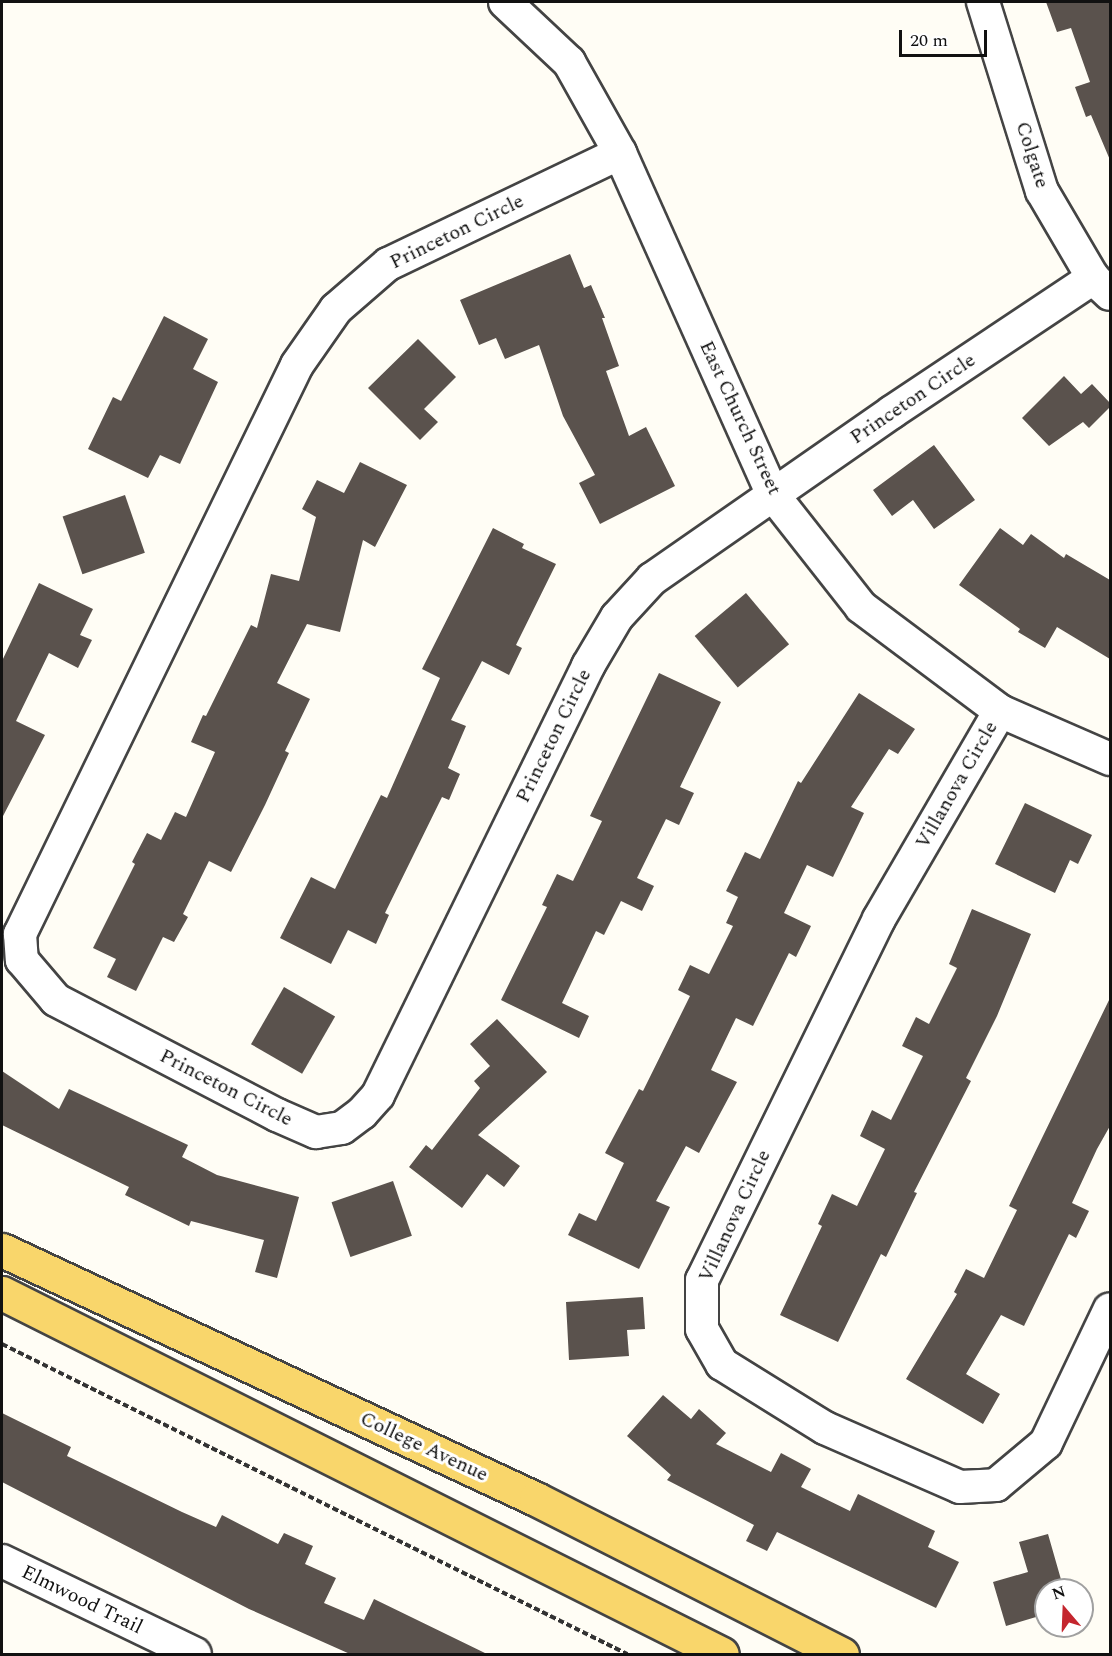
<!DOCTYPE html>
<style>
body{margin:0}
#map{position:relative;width:1112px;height:1656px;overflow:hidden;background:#fffdf5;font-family:Spectral,serif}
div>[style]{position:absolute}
.building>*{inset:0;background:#5a524d;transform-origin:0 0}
.path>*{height:4px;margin-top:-2px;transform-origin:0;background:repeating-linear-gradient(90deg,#333 0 6px,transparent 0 9px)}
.roads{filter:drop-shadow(2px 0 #444) drop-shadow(-2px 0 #444) drop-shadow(0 2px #444) drop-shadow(0 -2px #444)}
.minor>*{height:32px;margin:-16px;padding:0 16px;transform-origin:16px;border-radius:16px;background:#fff}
.major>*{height:33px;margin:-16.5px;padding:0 16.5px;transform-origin:16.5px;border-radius:16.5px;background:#f9d66b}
span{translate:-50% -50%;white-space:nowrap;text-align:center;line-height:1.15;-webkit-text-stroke:6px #fff;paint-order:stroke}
.street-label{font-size:20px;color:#111}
.frame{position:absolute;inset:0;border:3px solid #111;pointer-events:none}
.north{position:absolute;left:1034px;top:1578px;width:60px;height:60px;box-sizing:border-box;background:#fff;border:2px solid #a0a0a0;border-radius:50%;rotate:341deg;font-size:16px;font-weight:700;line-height:24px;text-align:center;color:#111}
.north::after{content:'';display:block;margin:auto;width:21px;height:27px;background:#c4262e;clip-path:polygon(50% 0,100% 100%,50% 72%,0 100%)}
.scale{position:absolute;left:899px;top:30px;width:88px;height:27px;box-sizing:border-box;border:3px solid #111;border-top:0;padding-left:8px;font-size:18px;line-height:21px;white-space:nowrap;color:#111;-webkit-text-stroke:4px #fff;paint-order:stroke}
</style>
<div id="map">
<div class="building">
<i style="clip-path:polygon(1046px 2px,1110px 2px,1110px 160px,1091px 115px,1086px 117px,1075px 87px,1090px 82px,1071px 28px,1057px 32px)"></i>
<i style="clip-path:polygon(570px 254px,584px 288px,591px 285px,605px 318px,602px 318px,619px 366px,606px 371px,629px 436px,646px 427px,675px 486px,600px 524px,579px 483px,595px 475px,563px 416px,539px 345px,505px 359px,496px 338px,479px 345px,460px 300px)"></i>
<i style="clip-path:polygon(164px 316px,208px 339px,193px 369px,218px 382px,180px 464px,160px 455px,148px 478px,88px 449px,113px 397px,121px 401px)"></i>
<i style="clip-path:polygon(418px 339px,456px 377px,424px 409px,438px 422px,420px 440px,368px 388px)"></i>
<i style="clip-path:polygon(1064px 376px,1081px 394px,1092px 384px,1110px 403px,1110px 407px,1089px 428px,1083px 422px,1049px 446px,1022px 418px)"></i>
<i style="clip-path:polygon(934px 445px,975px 500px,934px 529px,913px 500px,892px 516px,873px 490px)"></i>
<i style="clip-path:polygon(360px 462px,407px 485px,375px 547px,363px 540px,340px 632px,307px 624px,277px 683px,310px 699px,285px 751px,289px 753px,265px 805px,231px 872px,209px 861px,183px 914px,188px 917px,174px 942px,163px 937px,136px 991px,107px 977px,116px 959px,93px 948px,135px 864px,132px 862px,147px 833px,161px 840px,175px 812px,186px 817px,215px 752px,191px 742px,203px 715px,206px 716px,251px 625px,257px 628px,271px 574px,299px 581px,316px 517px,302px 509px,317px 480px,344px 493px)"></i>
<i style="left:125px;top:495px;width:61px;height:66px;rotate:71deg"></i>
<i style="clip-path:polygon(493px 528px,524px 544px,522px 548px,556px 564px,516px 645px,522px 648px,509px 675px,482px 661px,451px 720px,466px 726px,448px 768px,460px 774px,449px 800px,442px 797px,385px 913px,389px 915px,376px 944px,348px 930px,331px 964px,280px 938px,311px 877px,335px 889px,381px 795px,387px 798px,440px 678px,422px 669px)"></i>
<i style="clip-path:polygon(1000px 528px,1023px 545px,1031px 534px,1064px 558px,1066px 554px,1110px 580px,1110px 659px,1057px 627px,1045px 648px,1018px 632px,1020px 629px,959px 585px)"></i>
<i style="clip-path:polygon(39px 583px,93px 609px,80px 635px,92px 640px,78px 668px,49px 653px,16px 721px,45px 735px,2px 818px,2px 661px)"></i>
<i style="left:746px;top:593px;width:67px;height:67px;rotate:50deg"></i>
<i style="clip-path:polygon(659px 673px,721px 702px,680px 787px,694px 793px,679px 825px,666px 819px,637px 878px,654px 886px,642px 911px,621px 901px,604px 935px,596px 931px,562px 1003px,589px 1016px,579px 1038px,501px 1000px,547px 907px,542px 905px,557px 874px,573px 881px,602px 821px,590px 816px)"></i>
<i style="clip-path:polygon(859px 693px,915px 729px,898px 754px,889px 749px,851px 807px,864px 813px,833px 877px,807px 865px,784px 913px,811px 926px,796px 957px,789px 953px,753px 1026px,736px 1018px,711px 1070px,737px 1082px,699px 1153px,686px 1146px,656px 1201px,670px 1207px,639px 1269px,568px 1235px,579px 1213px,596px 1221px,624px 1163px,605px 1153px,639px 1089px,643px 1091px,690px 996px,678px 990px,690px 965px,709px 974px,733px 926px,726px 923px,738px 897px,726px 891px,745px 852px,760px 859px,798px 781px,801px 783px)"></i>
<i style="clip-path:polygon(1025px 803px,1092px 835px,1078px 864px,1070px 860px,1055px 893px,995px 864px)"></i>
<i style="clip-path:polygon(972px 909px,1031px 934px,997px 1016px,966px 1078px,971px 1081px,914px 1192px,917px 1193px,886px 1257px,881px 1254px,838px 1342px,780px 1315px,822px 1226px,818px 1224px,832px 1194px,857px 1206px,885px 1149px,860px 1136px,872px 1110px,891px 1120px,923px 1056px,902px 1046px,916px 1017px,929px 1024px,957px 968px,949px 964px)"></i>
<i style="left:284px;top:987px;width:59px;height:66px;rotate:30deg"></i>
<i style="clip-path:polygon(1110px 998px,1110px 1126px,1097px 1149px,1072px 1203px,1089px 1211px,1076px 1238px,1069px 1234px,1024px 1326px,1001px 1315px,966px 1374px,1000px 1394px,983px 1424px,906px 1379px,957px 1294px,954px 1292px,966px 1269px,984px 1278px,1017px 1210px,1009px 1206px)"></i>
<i style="clip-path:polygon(497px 1019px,547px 1072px,478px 1135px,520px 1166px,504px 1187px,487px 1174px,462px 1208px,409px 1167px,426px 1145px,432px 1150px,480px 1088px,474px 1081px,490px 1066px,470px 1044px)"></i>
<i style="clip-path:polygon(2px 1071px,59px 1109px,69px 1089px,188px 1145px,182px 1157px,217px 1175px,299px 1197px,277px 1278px,255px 1272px,264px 1240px,191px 1221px,189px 1226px,125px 1195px,129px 1187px,2px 1125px)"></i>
<i style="left:393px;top:1181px;width:58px;height:65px;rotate:71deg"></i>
<i style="clip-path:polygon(643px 1297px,645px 1329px,627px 1330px,629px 1356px,569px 1360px,566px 1302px)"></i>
<i style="clip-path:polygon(663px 1395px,691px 1419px,699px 1409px,726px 1433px,716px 1444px,771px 1472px,781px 1453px,811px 1469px,801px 1487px,850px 1511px,858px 1494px,935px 1531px,928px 1547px,959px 1562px,936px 1608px,777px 1532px,767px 1551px,746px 1541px,754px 1525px,667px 1480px,671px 1475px,627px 1436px)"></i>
<i style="clip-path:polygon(2px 1413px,71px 1447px,67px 1456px,182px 1512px,216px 1527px,222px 1515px,278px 1544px,284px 1533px,313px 1546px,305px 1564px,336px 1578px,324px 1603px,364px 1620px,374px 1599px,487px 1654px,350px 1654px,249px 1609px,2px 1482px)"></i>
<i style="clip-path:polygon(1048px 1534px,1064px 1590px,1046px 1590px,1046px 1614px,1006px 1626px,993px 1582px,1028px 1572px,1019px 1542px)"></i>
</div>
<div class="path">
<i style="left:2px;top:1344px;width:698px;rotate:26.38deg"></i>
</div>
<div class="roads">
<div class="minor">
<i style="left:505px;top:2px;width:88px;rotate:43.2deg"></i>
<i style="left:569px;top:62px;width:104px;rotate:60.7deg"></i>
<i style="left:620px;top:153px;width:375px;rotate:65.9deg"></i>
<i style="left:773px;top:495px;width:142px;rotate:51.8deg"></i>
<i style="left:861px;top:607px;width:174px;rotate:36.8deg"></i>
<i style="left:1000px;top:711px;width:120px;rotate:23.6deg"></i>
<i style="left:983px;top:2px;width:198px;rotate:72.7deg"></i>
<i style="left:1042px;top:191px;width:101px;rotate:59.6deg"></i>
<i style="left:1093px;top:278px;width:23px;rotate:43deg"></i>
<i style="left:620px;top:153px;width:257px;rotate:154.4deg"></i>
<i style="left:388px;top:264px;width:69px;rotate:139.1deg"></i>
<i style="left:336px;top:309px;width:68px;rotate:124.9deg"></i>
<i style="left:297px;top:365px;width:633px;rotate:115.96deg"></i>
<i style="left:20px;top:934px;width:26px;rotate:86deg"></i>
<i style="left:22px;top:960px;width:52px;rotate:49.6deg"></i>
<i style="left:56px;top:1000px;width:249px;rotate:27.5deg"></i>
<i style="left:277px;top:1115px;width:43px;rotate:23.6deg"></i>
<i style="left:316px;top:1132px;width:26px;rotate:-9deg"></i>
<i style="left:342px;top:1128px;width:25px;rotate:-37deg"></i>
<i style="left:362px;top:1113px;width:24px;rotate:-48deg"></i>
<i style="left:378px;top:1095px;width:478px;rotate:-63.9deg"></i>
<i style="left:588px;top:666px;width:57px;rotate:-59.4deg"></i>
<i style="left:617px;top:617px;width:52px;rotate:-47.4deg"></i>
<i style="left:652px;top:579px;width:292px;rotate:-34.8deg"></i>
<i style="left:892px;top:412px;width:242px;rotate:-33.7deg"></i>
<i style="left:1000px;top:711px;width:241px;rotate:120.2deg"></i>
<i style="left:879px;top:919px;width:402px;rotate:116.1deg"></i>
<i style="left:702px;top:1280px;width:49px;rotate:90deg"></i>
<i style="left:702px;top:1329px;width:40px;rotate:60.3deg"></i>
<i style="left:722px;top:1364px;width:121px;rotate:31.9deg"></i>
<i style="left:825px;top:1428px;width:147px;rotate:23.6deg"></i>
<i style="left:960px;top:1487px;width:36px;rotate:-3deg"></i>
<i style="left:996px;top:1485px;width:65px;rotate:-40deg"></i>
<i style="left:1046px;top:1443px;width:148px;rotate:-64.5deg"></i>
<i style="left:2px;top:1561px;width:214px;rotate:25.7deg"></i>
</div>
<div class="major">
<i style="left:2px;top:1250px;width:589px;rotate:25deg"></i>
<i style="left:536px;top:1499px;width:343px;rotate:26.9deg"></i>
<i style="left:2px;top:1293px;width:805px;rotate:26.63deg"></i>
</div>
</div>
<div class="street-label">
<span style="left:1032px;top:155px;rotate:72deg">Colgate</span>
<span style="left:457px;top:232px;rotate:-26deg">Princeton Circle</span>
<span style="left:913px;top:399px;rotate:-34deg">Princeton Circle</span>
<span style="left:740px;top:418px;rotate:65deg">East Church Street</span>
<span style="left:554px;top:736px;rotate:-64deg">Princeton Circle</span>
<span style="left:957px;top:785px;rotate:-60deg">Villanova Circle</span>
<span style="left:226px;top:1088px;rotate:27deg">Princeton Circle</span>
<span style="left:735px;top:1216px;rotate:-65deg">Villanova Circle</span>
<span style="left:424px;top:1447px;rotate:25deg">College Avenue</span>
<span style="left:82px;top:1600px;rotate:26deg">Elmwood Trail</span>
</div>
<div class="frame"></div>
<div class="north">N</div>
<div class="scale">20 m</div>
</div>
